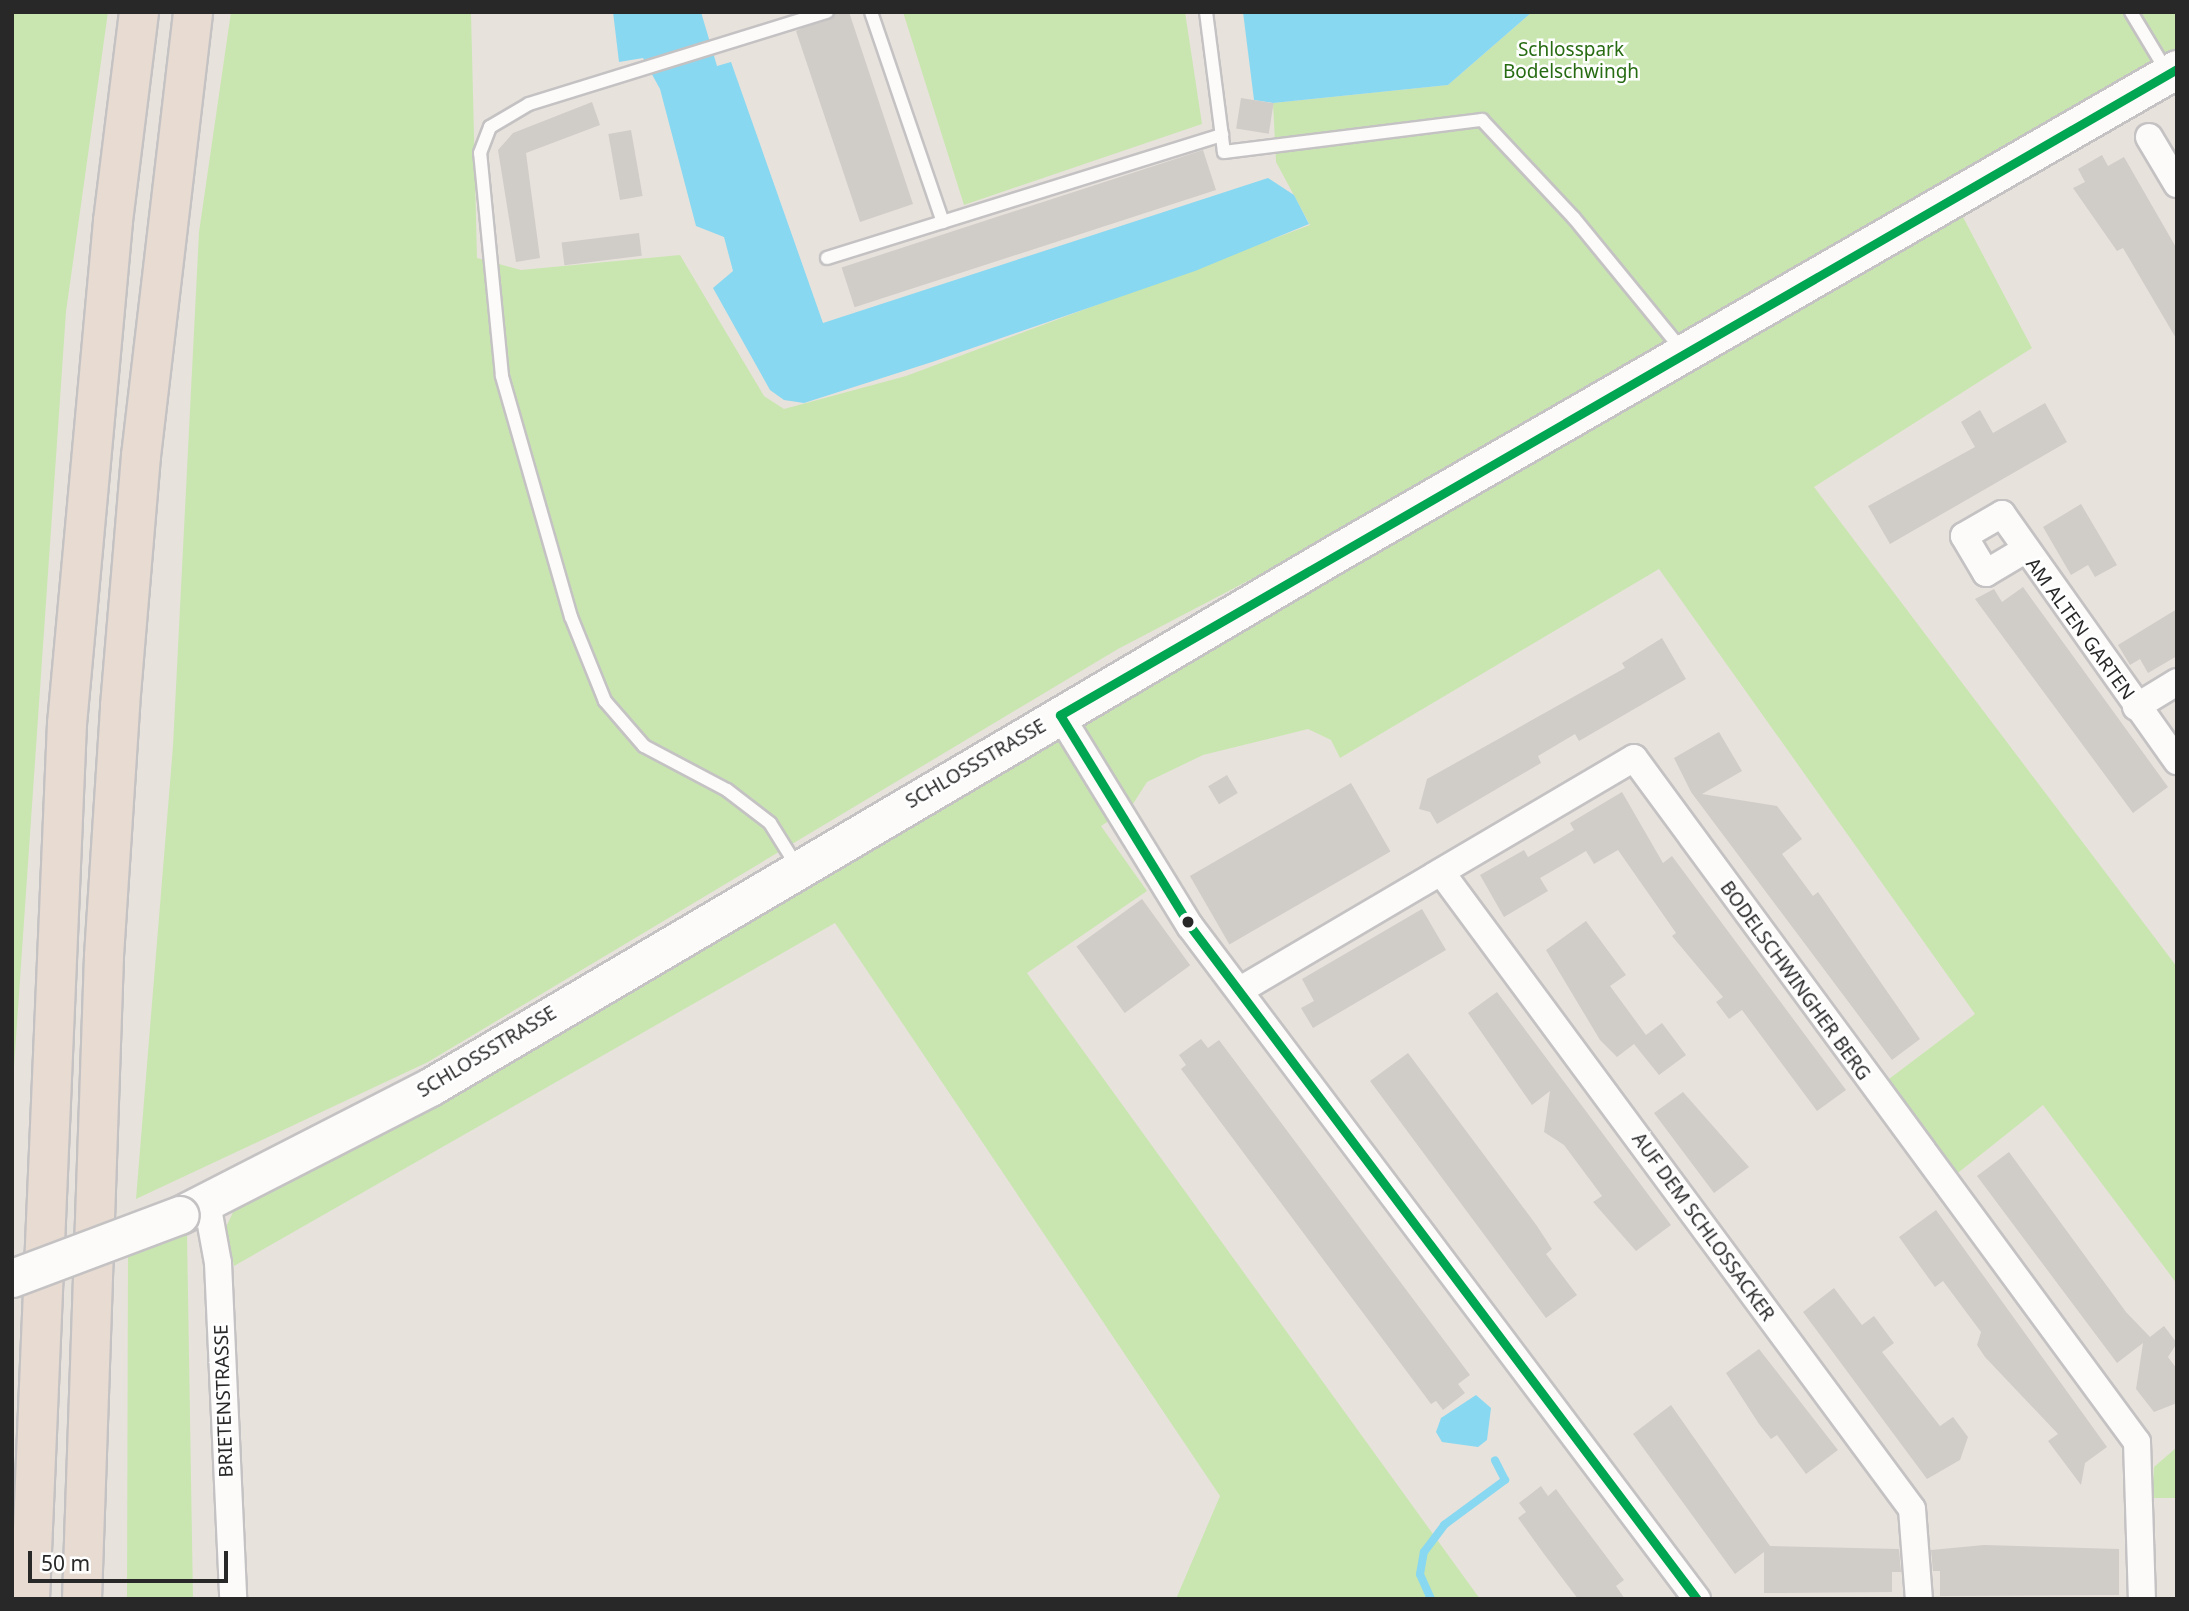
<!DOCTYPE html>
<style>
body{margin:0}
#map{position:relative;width:2189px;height:1611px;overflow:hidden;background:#e8e2dc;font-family:"Noto Sans",sans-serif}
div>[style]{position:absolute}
.green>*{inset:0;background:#c9e6b1}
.water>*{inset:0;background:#88d8f1}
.stream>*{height:8px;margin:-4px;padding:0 4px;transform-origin:4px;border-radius:4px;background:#88d8f1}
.building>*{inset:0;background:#d0ccc8;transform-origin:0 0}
.roads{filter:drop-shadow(2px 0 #c4c2c3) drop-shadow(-2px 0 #c4c2c3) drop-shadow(0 2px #c4c2c3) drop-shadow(0 -2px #c4c2c3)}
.lane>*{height:12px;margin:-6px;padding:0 6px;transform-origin:6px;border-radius:6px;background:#fcfbfa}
.street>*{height:26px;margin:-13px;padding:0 13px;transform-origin:13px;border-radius:13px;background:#fcfbfa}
.secondary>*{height:37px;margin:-18.5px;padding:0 18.5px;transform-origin:18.5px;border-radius:18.5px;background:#fcfbfa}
.highway>*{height:38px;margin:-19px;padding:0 19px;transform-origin:19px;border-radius:19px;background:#e8dbd2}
.bridges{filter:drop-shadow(2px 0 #c4c2c3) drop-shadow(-2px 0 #c4c2c3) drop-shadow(0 2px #c4c2c3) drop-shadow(0 -2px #c4c2c3)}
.secondary-bridge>*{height:37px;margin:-18.5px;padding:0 18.5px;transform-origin:18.5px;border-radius:18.5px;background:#fcfbfa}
.bus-1>*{height:9px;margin:-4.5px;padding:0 4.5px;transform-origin:4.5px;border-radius:4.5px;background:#00a651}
.dots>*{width:19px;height:19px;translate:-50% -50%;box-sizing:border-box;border:4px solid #fff;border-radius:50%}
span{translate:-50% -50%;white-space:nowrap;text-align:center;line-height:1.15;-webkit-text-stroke:5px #fff;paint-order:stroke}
.park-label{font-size:19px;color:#276b12}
.street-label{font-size:19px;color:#282828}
.frame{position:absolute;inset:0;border:14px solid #282828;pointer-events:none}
.scale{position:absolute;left:28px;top:1551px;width:200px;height:32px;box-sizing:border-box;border:4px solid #282828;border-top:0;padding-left:9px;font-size:21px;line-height:24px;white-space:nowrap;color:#282828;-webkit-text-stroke:5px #fff;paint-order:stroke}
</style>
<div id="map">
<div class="green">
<i style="clip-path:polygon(12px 12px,108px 12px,66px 312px,12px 1096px)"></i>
<i style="clip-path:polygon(231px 12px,471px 12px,477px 258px,521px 270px,680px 255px,764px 396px,784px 409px,906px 376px,1310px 225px,1276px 162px,1273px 103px,1448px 85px,1532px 12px,2177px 12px,2177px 65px,1953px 198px,2032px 348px,1814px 487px,2177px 967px,2177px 1284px,2043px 1105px,1954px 1176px,1885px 1082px,1975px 1014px,1659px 569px,1340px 758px,1331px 740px,1308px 729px,1203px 755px,1147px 782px,1131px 807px,1101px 826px,1147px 891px,1027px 973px,1480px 1599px,1176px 1599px,1220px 1496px,835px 923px,234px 1266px,226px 1227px,235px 1208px,373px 1134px,1669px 360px,1118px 649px,428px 1062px,136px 1199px,173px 746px,199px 232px)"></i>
<i style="clip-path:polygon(903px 12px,1185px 12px,1202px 124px,964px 205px)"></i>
<i style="clip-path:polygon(187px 1232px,193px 1599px,127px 1599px,128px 1253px)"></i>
<i style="clip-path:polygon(2177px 1447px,2177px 1498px,2152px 1498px,2154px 1467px)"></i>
</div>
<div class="water">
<i style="clip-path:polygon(613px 12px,701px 12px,717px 66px,731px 62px,823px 323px,1268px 178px,1294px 195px,1309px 224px,1195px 271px,932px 362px,804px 403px,784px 400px,770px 390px,713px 288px,733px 271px,724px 237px,696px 226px,660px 89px,643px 58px,619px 62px)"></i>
<i style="clip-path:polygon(1243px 12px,1532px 12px,1448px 85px,1273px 103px,1254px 100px)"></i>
<i style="clip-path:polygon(1476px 1395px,1491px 1408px,1487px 1440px,1478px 1447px,1442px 1442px,1436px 1432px,1441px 1418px)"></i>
</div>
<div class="stream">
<i style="left:1431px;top:1599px;width:27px;rotate:-114deg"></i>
<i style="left:1420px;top:1574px;width:22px;rotate:-80deg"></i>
<i style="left:1424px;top:1552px;width:34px;rotate:-53deg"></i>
<i style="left:1444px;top:1525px;width:76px;rotate:-36.4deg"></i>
<i style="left:1505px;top:1480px;width:22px;rotate:-117deg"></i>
</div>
<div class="building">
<i style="clip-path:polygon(836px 12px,849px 12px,913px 204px,860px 222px,796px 31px)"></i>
<i style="left:1241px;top:98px;width:33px;height:31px;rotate:9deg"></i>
<i style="clip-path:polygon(592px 102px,600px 125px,526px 153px,540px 258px,516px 262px,498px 150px,513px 133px)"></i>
<i style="left:631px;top:130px;width:67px;height:23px;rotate:80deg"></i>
<i style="left:1203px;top:150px;width:42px;height:380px;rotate:72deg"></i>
<i style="clip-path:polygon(2102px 155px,2108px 166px,2124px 157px,2177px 249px,2177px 340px,2123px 248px,2117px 251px,2073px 188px,2085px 182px,2078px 169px)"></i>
<i style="left:639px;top:233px;width:23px;height:78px;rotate:83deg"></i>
<i style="clip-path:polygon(2045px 403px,2067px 442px,1890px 544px,1868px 506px,1975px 447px,1961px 422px,1980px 410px,1993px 433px)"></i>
<i style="clip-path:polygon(2081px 504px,2117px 565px,2095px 577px,2088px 565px,2071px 575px,2043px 527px)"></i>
<i style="clip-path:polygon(2023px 587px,2168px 787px,2133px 813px,1975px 599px,1994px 589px,2002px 602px)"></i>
<i style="clip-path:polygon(2177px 609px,2177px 656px,2148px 673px,2140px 659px,2130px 665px,2118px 645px)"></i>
<i style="clip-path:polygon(1662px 638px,1686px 679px,1579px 741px,1575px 734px,1538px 756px,1541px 763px,1437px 824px,1430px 812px,1419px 809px,1427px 779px,1625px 668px,1622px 663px)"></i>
<i style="clip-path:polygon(1719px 732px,1742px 771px,1702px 794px,1777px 806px,1802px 839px,1782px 854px,1813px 896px,1818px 892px,1920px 1039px,1892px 1060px,1691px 792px,1674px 758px)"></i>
<i style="left:1227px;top:775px;width:21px;height:22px;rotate:59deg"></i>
<i style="left:1351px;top:783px;width:79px;height:186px;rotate:60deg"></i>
<i style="clip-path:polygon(1622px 792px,1663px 863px,1672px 856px,1846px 1090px,1817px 1111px,1742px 1010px,1729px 1019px,1716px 1002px,1723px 997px,1672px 936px,1676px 933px,1618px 850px,1594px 864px,1586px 851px,1566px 863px,1540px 878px,1548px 891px,1504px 917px,1480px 875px,1524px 850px,1528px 857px,1554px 842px,1574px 830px,1570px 823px)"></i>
<i style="left:1142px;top:899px;width:82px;height:81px;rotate:54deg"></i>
<i style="clip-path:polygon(1422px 909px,1446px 950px,1313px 1028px,1301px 1008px,1314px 1001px,1302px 979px)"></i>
<i style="clip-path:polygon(1586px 921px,1626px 975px,1610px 986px,1646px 1035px,1662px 1023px,1686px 1055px,1659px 1075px,1634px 1044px,1617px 1057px,1600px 1040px,1546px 950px)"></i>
<i style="clip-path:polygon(1497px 992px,1671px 1225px,1636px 1251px,1593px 1202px,1602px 1196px,1564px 1145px,1544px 1132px,1550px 1091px,1532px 1105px,1468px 1013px)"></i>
<i style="clip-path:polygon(1201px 1039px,1208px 1048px,1219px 1040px,1470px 1375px,1458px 1384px,1465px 1393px,1443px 1410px,1436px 1401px,1431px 1404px,1181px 1069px,1186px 1065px,1179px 1055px)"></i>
<i style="clip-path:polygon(1408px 1053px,1537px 1226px,1552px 1249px,1546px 1254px,1577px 1295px,1546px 1318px,1370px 1081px)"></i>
<i style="clip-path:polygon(1683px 1092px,1749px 1167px,1714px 1193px,1654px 1113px)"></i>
<i style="clip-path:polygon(2009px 1152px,2126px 1312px,2150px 1337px,2164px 1326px,2177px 1343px,2168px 1357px,2177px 1369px,2177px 1403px,2154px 1412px,2136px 1389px,2143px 1343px,2117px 1363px,1977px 1176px)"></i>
<i style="clip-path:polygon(1936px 1210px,2107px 1447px,2085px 1463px,2081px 1485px,2048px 1441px,2058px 1434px,1985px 1357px,1977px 1345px,1981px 1332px,1943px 1281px,1935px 1287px,1899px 1237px)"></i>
<i style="clip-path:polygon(1834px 1288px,1862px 1325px,1874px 1316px,1894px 1343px,1882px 1352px,1940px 1426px,1953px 1417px,1968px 1437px,1960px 1460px,1927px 1479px,1803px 1312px)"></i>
<i style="clip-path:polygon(1759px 1349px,1838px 1450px,1806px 1474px,1777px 1435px,1771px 1439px,1759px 1424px,1726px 1373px)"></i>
<i style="clip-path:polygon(1671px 1405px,1770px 1546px,1899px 1549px,1901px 1572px,1892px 1572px,1892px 1592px,1764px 1593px,1764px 1552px,1735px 1574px,1633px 1434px)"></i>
<i style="clip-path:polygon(1541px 1486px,1548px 1496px,1556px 1489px,1569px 1507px,1624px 1580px,1616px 1586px,1625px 1599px,1578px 1599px,1544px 1554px,1518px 1518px,1526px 1512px,1519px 1503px)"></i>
<i style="clip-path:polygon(1984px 1545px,2119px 1549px,2119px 1595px,1940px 1596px,1940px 1571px,1933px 1571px,1931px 1550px)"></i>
</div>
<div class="roads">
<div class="lane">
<i style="left:871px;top:12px;width:222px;rotate:71.1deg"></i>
<i style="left:1206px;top:12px;width:141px;rotate:82.7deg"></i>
<i style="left:1224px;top:152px;width:260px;rotate:-7.1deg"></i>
<i style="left:1482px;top:120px;width:134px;rotate:46.8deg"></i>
<i style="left:1574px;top:218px;width:171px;rotate:50.7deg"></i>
<i style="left:2131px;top:12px;width:70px;rotate:59deg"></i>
<i style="left:827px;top:258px;width:414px;rotate:-17.3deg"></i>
<i style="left:798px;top:868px;width:53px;rotate:-121.9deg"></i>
<i style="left:770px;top:823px;width:54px;rotate:-142.5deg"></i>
<i style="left:727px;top:790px;width:94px;rotate:-152.1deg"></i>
<i style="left:644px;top:746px;width:60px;rotate:-130.9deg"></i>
<i style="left:605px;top:701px;width:91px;rotate:-112deg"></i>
<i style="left:571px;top:617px;width:251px;rotate:-106deg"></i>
<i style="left:502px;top:376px;width:224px;rotate:-95.6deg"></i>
<i style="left:480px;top:153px;width:28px;rotate:-69deg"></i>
<i style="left:490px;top:127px;width:45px;rotate:-30.5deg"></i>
<i style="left:529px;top:104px;width:312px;rotate:-17.2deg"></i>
</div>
<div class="street">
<i style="left:2149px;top:137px;width:55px;rotate:59.2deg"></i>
<i style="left:2023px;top:551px;width:43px;rotate:149.3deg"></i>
<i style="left:1986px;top:573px;width:43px;rotate:-120.7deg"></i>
<i style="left:1964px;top:536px;width:44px;rotate:-30.1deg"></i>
<i style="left:2002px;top:514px;width:303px;rotate:54.7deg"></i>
<i style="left:2136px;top:707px;width:48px;rotate:-31.4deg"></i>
<i style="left:1060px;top:715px;width:248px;rotate:58.4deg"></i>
<i style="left:1190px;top:926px;width:843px;rotate:53.01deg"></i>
<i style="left:1441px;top:872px;width:792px;rotate:53.52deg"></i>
<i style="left:1912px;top:1509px;width:90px;rotate:85.6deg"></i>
<i style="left:1242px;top:989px;width:455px;rotate:-30.5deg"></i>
<i style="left:1634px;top:758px;width:849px;rotate:53.67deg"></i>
<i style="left:2137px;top:1442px;width:157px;rotate:88.2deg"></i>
<i style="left:207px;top:1203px;width:61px;rotate:79.6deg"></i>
<i style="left:218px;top:1263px;width:336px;rotate:87.4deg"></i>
</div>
<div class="secondary">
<i style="left:180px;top:1215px;width:281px;rotate:-27.1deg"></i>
<i style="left:430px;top:1087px;width:1054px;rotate:-30.51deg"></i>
<i style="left:1338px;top:552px;width:968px;rotate:-29.93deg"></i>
</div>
<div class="highway">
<i style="left:30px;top:1599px;width:876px;rotate:-87.58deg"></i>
<i style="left:67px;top:724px;width:505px;rotate:-84.77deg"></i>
<i style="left:113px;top:221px;width:211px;rotate:-82.9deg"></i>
<i style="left:82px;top:1599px;width:643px;rotate:-88.04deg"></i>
<i style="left:104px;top:956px;width:251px;rotate:-86.3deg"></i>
<i style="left:120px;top:706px;width:251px;rotate:-85.2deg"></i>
<i style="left:141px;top:456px;width:447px;rotate:-83.3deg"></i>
</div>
</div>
<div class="bridges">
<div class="secondary-bridge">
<i style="left:12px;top:1278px;width:179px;rotate:-20.6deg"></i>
</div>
</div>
<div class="bus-1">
<i style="left:1060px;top:715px;width:1290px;rotate:-30.04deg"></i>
<i style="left:1060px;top:715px;width:248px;rotate:58.4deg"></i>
<i style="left:1190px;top:926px;width:843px;rotate:53.01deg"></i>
</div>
<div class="dots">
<i style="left:1188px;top:922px;background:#282828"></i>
</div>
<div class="park-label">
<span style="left:1571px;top:61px">Schlosspark<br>Bodelschwingh</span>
</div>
<div class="street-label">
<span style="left:2080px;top:629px;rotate:54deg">AM ALTEN GARTEN</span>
<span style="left:976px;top:764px;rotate:-30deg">SCHLOSSSTRASSE</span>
<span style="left:1795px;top:981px;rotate:54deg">BODELSCHWINGHER BERG</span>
<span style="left:487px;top:1052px;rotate:-31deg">SCHLOSSSTRASSE</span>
<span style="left:1703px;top:1227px;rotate:54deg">AUF DEM SCHLOSSACKER</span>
<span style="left:224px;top:1401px;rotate:-92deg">BRIETENSTRASSE</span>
</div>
<div class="frame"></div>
<div class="scale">50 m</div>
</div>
